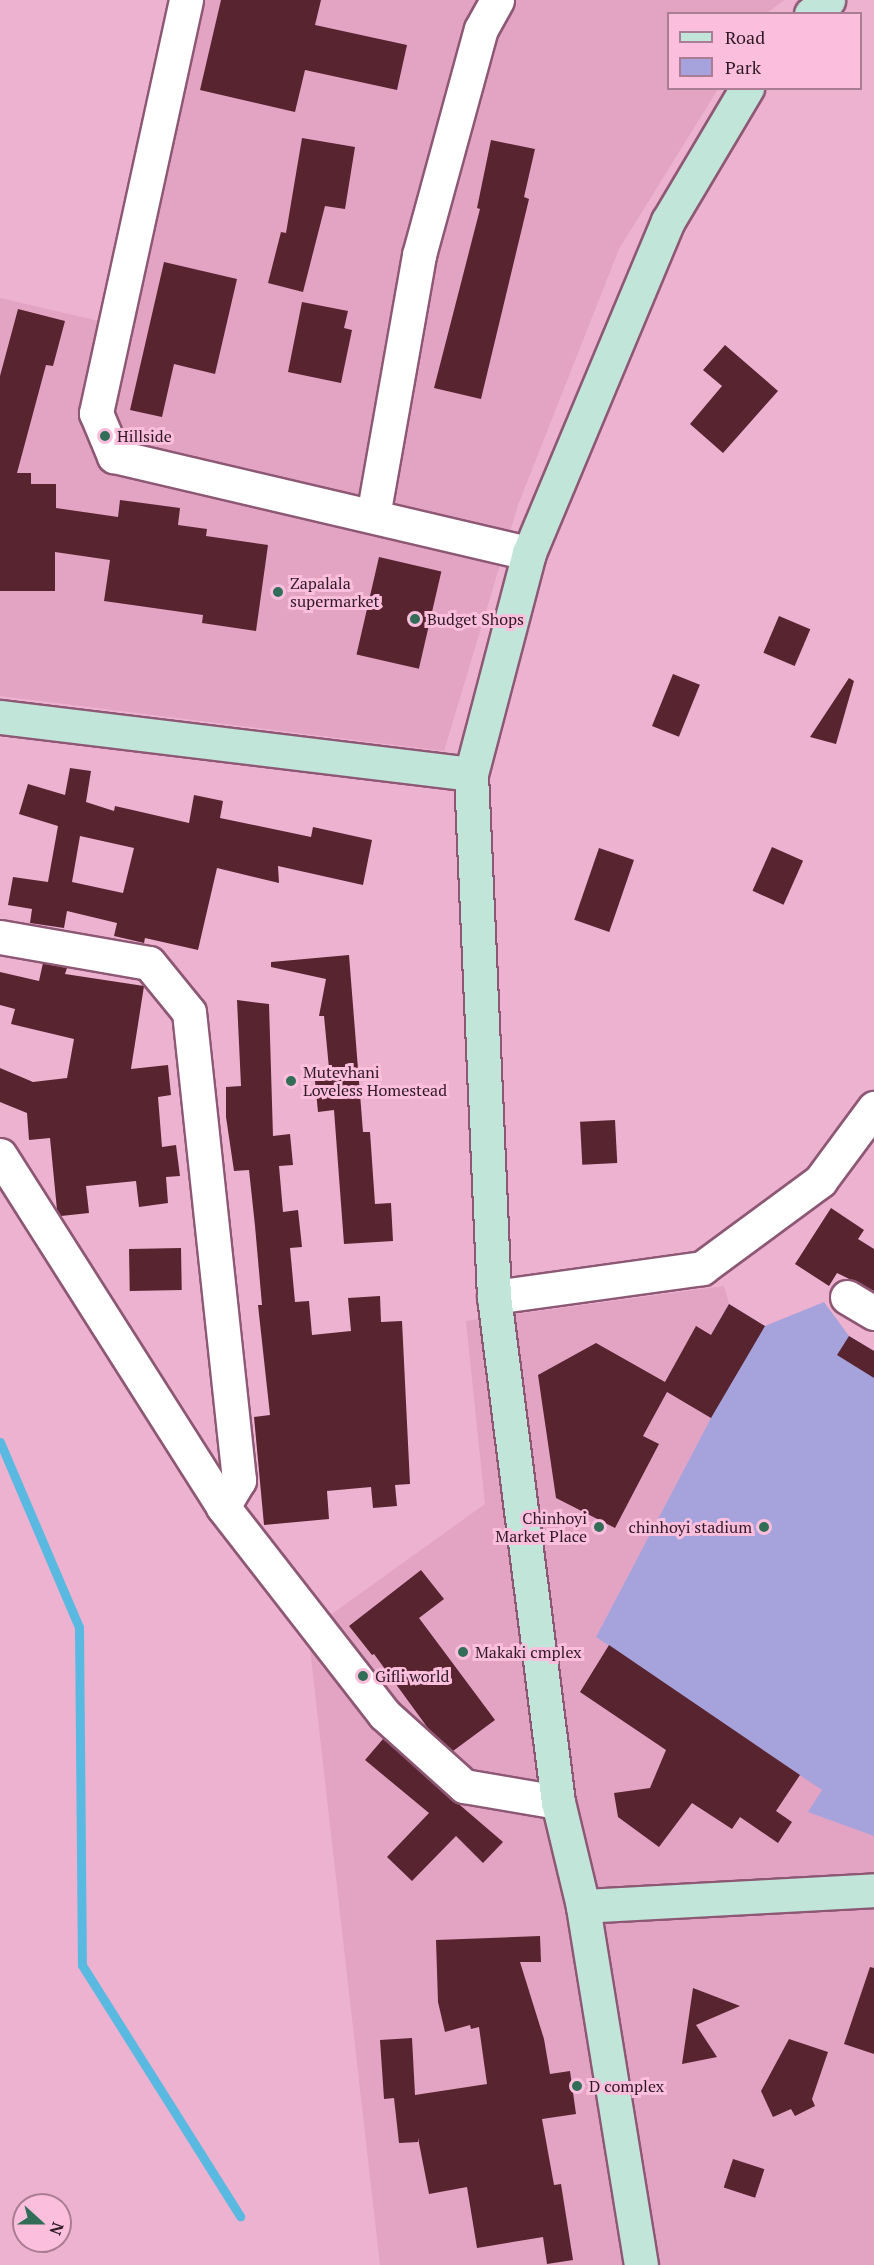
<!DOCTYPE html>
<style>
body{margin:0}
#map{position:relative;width:874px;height:2265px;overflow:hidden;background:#edb2d0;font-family:"PT Serif",serif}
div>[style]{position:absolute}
.built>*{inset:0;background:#e3a3c3}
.green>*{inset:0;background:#a6a2dc}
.stream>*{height:9px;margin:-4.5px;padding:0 4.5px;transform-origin:4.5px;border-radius:4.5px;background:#5ab9e0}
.building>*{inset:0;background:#582430;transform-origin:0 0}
.roads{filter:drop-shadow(2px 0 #8d5874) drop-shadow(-2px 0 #8d5874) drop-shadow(0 2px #8d5874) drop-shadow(0 -2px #8d5874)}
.street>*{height:33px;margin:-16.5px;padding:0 16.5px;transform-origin:16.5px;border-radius:16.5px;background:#fff}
.secondary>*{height:33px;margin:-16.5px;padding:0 16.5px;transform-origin:16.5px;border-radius:16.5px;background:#c2e5da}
.dots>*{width:16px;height:16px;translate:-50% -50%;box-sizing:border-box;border:3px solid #fbbfdd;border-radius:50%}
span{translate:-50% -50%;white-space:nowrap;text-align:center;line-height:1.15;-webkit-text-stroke:6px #fbbfdd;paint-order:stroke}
.poi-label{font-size:16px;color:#2f1925}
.left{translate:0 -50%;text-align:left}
.right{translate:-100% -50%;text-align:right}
.legend{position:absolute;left:667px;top:12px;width:195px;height:78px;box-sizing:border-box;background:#fbbfdd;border:2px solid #a97d93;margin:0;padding:8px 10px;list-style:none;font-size:18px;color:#2f1925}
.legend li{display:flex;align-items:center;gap:12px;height:30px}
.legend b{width:30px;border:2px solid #a97d93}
.north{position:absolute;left:12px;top:2193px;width:60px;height:60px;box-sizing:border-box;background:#fbbfdd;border:2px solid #a97d93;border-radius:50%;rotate:111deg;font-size:16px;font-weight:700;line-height:24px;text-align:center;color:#2f1925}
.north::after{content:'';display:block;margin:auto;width:21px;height:27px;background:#326d58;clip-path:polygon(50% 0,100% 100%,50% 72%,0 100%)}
</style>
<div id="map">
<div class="built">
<i style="clip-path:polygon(177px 0,784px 0,767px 13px,668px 14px,668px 88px,718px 89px,619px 249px,518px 505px,444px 751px,0 696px,0 298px,103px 322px)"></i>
<i style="clip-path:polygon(724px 1286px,729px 1304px,675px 1396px,711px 1418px,596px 1637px,823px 1790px,809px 1812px,874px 1836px,874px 2265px,380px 2265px,308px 1631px,485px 1504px,466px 1321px)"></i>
</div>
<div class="green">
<i style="clip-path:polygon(824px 1302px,849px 1336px,874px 1351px,874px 1836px,808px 1812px,822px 1790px,596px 1637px,711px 1418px,675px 1396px,729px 1304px,765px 1326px)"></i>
</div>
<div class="stream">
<i style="left:0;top:1442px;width:201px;rotate:66.9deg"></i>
<i style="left:79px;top:1627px;width:338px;rotate:89.5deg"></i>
<i style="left:82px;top:1965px;width:297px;rotate:57.8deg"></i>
</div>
<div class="building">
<i style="clip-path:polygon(221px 0,321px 0,315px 25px,407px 45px,397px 90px,305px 70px,295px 112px,200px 90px)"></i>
<i style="clip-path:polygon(302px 138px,355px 147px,345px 209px,325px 206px,303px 292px,268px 283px,281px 232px,286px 233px)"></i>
<i style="clip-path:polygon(491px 140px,535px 149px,524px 197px,529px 199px,481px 399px,434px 388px,480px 209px,477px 208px)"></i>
<i style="clip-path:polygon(164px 262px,237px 279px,215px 374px,174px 364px,162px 417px,130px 410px)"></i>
<i style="clip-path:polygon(302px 302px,348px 311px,344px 328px,352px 330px,341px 383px,288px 372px)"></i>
<i style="clip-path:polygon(18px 309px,65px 321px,53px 366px,46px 365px,17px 473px,31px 473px,31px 484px,56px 484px,56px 508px,118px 517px,120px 500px,180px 508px,178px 525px,207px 529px,206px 536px,268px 545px,256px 631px,202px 623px,203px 615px,104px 601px,110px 560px,55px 552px,55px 591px,0 591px,0 376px)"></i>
<i style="clip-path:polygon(725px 345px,778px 391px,723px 453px,690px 424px,722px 386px,703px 370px)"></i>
<i style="left:379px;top:557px;width:64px;height:100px;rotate:13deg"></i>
<i style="left:779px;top:616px;width:34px;height:40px;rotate:23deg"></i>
<i style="left:673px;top:674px;width:29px;height:56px;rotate:22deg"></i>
<i style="clip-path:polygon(849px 678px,854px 681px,836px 744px,810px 737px)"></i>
<i style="clip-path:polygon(evenodd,70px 768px,91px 771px,86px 802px,114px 811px,115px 806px,189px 823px,194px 795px,223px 801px,220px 818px,311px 837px,313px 827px,372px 840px,363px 885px,278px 866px,279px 883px,217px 868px,198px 950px,145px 938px,144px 943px,114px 936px,117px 923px,67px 911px,64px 928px,30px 923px,32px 909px,8px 905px,13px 877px,48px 882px,58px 826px,19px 814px,28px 784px,65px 795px,70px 768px,80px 836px,134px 848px,123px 893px,72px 882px,80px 836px)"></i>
<i style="left:772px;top:847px;width:34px;height:48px;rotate:24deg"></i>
<i style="left:599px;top:848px;width:37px;height:76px;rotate:19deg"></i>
<i style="clip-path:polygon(349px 955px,363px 1132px,370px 1132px,375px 1204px,391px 1203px,393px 1241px,344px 1244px,334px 1110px,318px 1112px,315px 1081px,330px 1079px,324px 1016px,319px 1016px,326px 979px,271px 967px,271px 962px)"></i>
<i style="clip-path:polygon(43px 963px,67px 968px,65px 974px,144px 986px,131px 1069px,168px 1065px,171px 1095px,158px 1097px,162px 1147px,176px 1145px,180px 1176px,166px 1177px,168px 1203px,139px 1207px,136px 1181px,86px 1186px,89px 1213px,61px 1216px,57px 1210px,50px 1138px,29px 1140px,27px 1113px,0 1102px,0 1068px,33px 1082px,67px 1078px,74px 1039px,11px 1024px,15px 1009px,0 1005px,0 972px,39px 981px)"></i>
<i style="clip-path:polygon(237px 1000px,269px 1004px,273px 1136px,290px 1134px,293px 1165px,279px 1166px,283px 1212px,298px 1210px,302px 1247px,290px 1248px,295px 1302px,309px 1301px,312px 1335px,351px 1331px,348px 1298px,380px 1296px,381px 1322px,402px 1321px,410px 1484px,395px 1485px,397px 1506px,373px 1508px,371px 1487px,327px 1491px,329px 1519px,264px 1525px,254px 1417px,270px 1415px,258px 1305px,262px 1305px,255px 1226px,249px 1170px,234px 1171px,226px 1117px,226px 1087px,241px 1086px)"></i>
<i style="left:615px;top:1120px;width:43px;height:35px;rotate:87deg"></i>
<i style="clip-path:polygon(831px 1208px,864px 1230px,858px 1239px,874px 1249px,874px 1291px,837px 1273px,829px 1286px,795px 1264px)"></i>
<i style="left:181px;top:1248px;width:42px;height:52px;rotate:89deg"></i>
<i style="clip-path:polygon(729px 1304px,765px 1326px,711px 1418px,667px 1392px,643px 1436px,659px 1444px,615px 1528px,556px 1498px,538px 1375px,596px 1343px,665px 1382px,696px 1326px,711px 1335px)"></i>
<i style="clip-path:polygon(849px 1336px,874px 1351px,874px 1378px,837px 1355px)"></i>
<i style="clip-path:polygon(421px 1570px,444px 1599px,419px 1618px,495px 1720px,453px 1751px,430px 1731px,374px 1654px,372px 1655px,349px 1626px)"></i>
<i style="clip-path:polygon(609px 1645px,800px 1775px,776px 1811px,792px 1822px,778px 1843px,740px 1817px,732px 1829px,692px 1803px,659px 1847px,618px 1817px,614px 1793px,650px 1788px,666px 1750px,580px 1692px)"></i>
<i style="clip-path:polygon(383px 1739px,503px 1842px,483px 1863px,456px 1836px,412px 1881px,387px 1857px,429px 1813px,365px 1760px)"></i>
<i style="clip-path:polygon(540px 1936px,541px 1962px,520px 1962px,544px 2039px,550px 2074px,570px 2071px,576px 2114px,542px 2119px,554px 2185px,561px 2184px,573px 2260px,547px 2264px,543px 2237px,477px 2248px,467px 2187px,429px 2194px,418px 2138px,418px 2142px,399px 2143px,394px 2098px,384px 2099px,380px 2040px,412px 2038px,415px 2095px,487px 2084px,479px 2027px,471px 2029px,470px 2025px,445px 2032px,438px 2002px,436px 1940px)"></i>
<i style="clip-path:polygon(870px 1967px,874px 1968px,874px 2054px,844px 2044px)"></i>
<i style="clip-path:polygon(693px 1988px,740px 2006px,696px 2025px,717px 2057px,682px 2064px)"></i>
<i style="clip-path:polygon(789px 2039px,828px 2052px,812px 2099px,815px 2106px,795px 2116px,791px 2109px,773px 2117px,761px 2091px)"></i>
<i style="left:733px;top:2159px;width:33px;height:30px;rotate:18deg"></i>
</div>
<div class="roads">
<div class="street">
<i style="left:186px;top:0;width:423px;rotate:102.3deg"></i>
<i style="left:96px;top:413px;width:47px;rotate:67.3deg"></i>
<i style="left:114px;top:456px;width:426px;rotate:13.2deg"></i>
<i style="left:373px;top:516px;width:265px;rotate:-80deg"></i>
<i style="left:419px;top:255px;width:234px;rotate:-74.7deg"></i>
<i style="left:481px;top:29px;width:33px;rotate:-61deg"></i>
<i style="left:0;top:937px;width:151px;rotate:9.9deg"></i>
<i style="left:149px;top:963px;width:63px;rotate:50.8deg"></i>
<i style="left:189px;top:1012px;width:471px;rotate:83.9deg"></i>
<i style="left:239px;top:1480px;width:31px;rotate:121deg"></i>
<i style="left:0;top:1155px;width:417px;rotate:57.6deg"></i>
<i style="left:223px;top:1507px;width:262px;rotate:52.1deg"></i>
<i style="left:384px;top:1714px;width:108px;rotate:42deg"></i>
<i style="left:464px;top:1786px;width:95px;rotate:9.7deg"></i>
<i style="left:494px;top:1297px;width:210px;rotate:-7.9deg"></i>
<i style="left:702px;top:1268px;width:147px;rotate:-36.4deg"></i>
<i style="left:820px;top:1181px;width:91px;rotate:-53.5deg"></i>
<i style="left:847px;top:1297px;width:31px;rotate:31deg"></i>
</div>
<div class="secondary">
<i style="left:811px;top:14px;width:22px;rotate:-39deg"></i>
<i style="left:0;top:717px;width:474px;rotate:6.9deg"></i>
<i style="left:583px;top:1906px;width:291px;rotate:-3.1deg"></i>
<i style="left:641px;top:2265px;width:364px;rotate:-99.2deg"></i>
<i style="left:583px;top:1906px;width:107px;rotate:-103.5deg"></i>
<i style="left:558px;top:1802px;width:509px;rotate:-97.22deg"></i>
<i style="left:494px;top:1297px;width:524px;rotate:-92.52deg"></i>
<i style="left:471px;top:774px;width:228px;rotate:-75.3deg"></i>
<i style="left:529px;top:553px;width:360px;rotate:-67.3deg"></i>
<i style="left:668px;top:221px;width:155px;rotate:-59.3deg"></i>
</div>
</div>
<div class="dots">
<i style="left:105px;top:436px;background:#326d58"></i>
<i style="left:278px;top:592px;background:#326d58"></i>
<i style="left:415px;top:619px;background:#326d58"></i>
<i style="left:291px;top:1081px;background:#326d58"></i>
<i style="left:599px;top:1527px;background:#326d58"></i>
<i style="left:764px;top:1527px;background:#326d58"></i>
<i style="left:463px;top:1652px;background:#326d58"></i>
<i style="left:363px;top:1676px;background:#326d58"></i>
<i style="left:577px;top:2086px;background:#326d58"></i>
</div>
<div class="poi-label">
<span class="left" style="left:117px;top:436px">Hillside</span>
<span class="left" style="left:290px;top:592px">Zapalala<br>supermarket</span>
<span class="left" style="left:427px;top:619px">Budget Shops</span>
<span class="left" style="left:303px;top:1081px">Mutevhani<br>Loveless Homestead</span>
<span class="right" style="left:587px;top:1527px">Chinhoyi<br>Market Place</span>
<span class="right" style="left:752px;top:1527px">chinhoyi stadium</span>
<span class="left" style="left:475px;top:1652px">Makaki cmplex</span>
<span class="left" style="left:375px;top:1676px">Gifli world</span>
<span class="left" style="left:589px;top:2086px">D complex</span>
</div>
<ul class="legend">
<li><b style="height:8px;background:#c2e5da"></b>Road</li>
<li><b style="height:16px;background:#a6a2dc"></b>Park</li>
</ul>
<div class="north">N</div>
</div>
